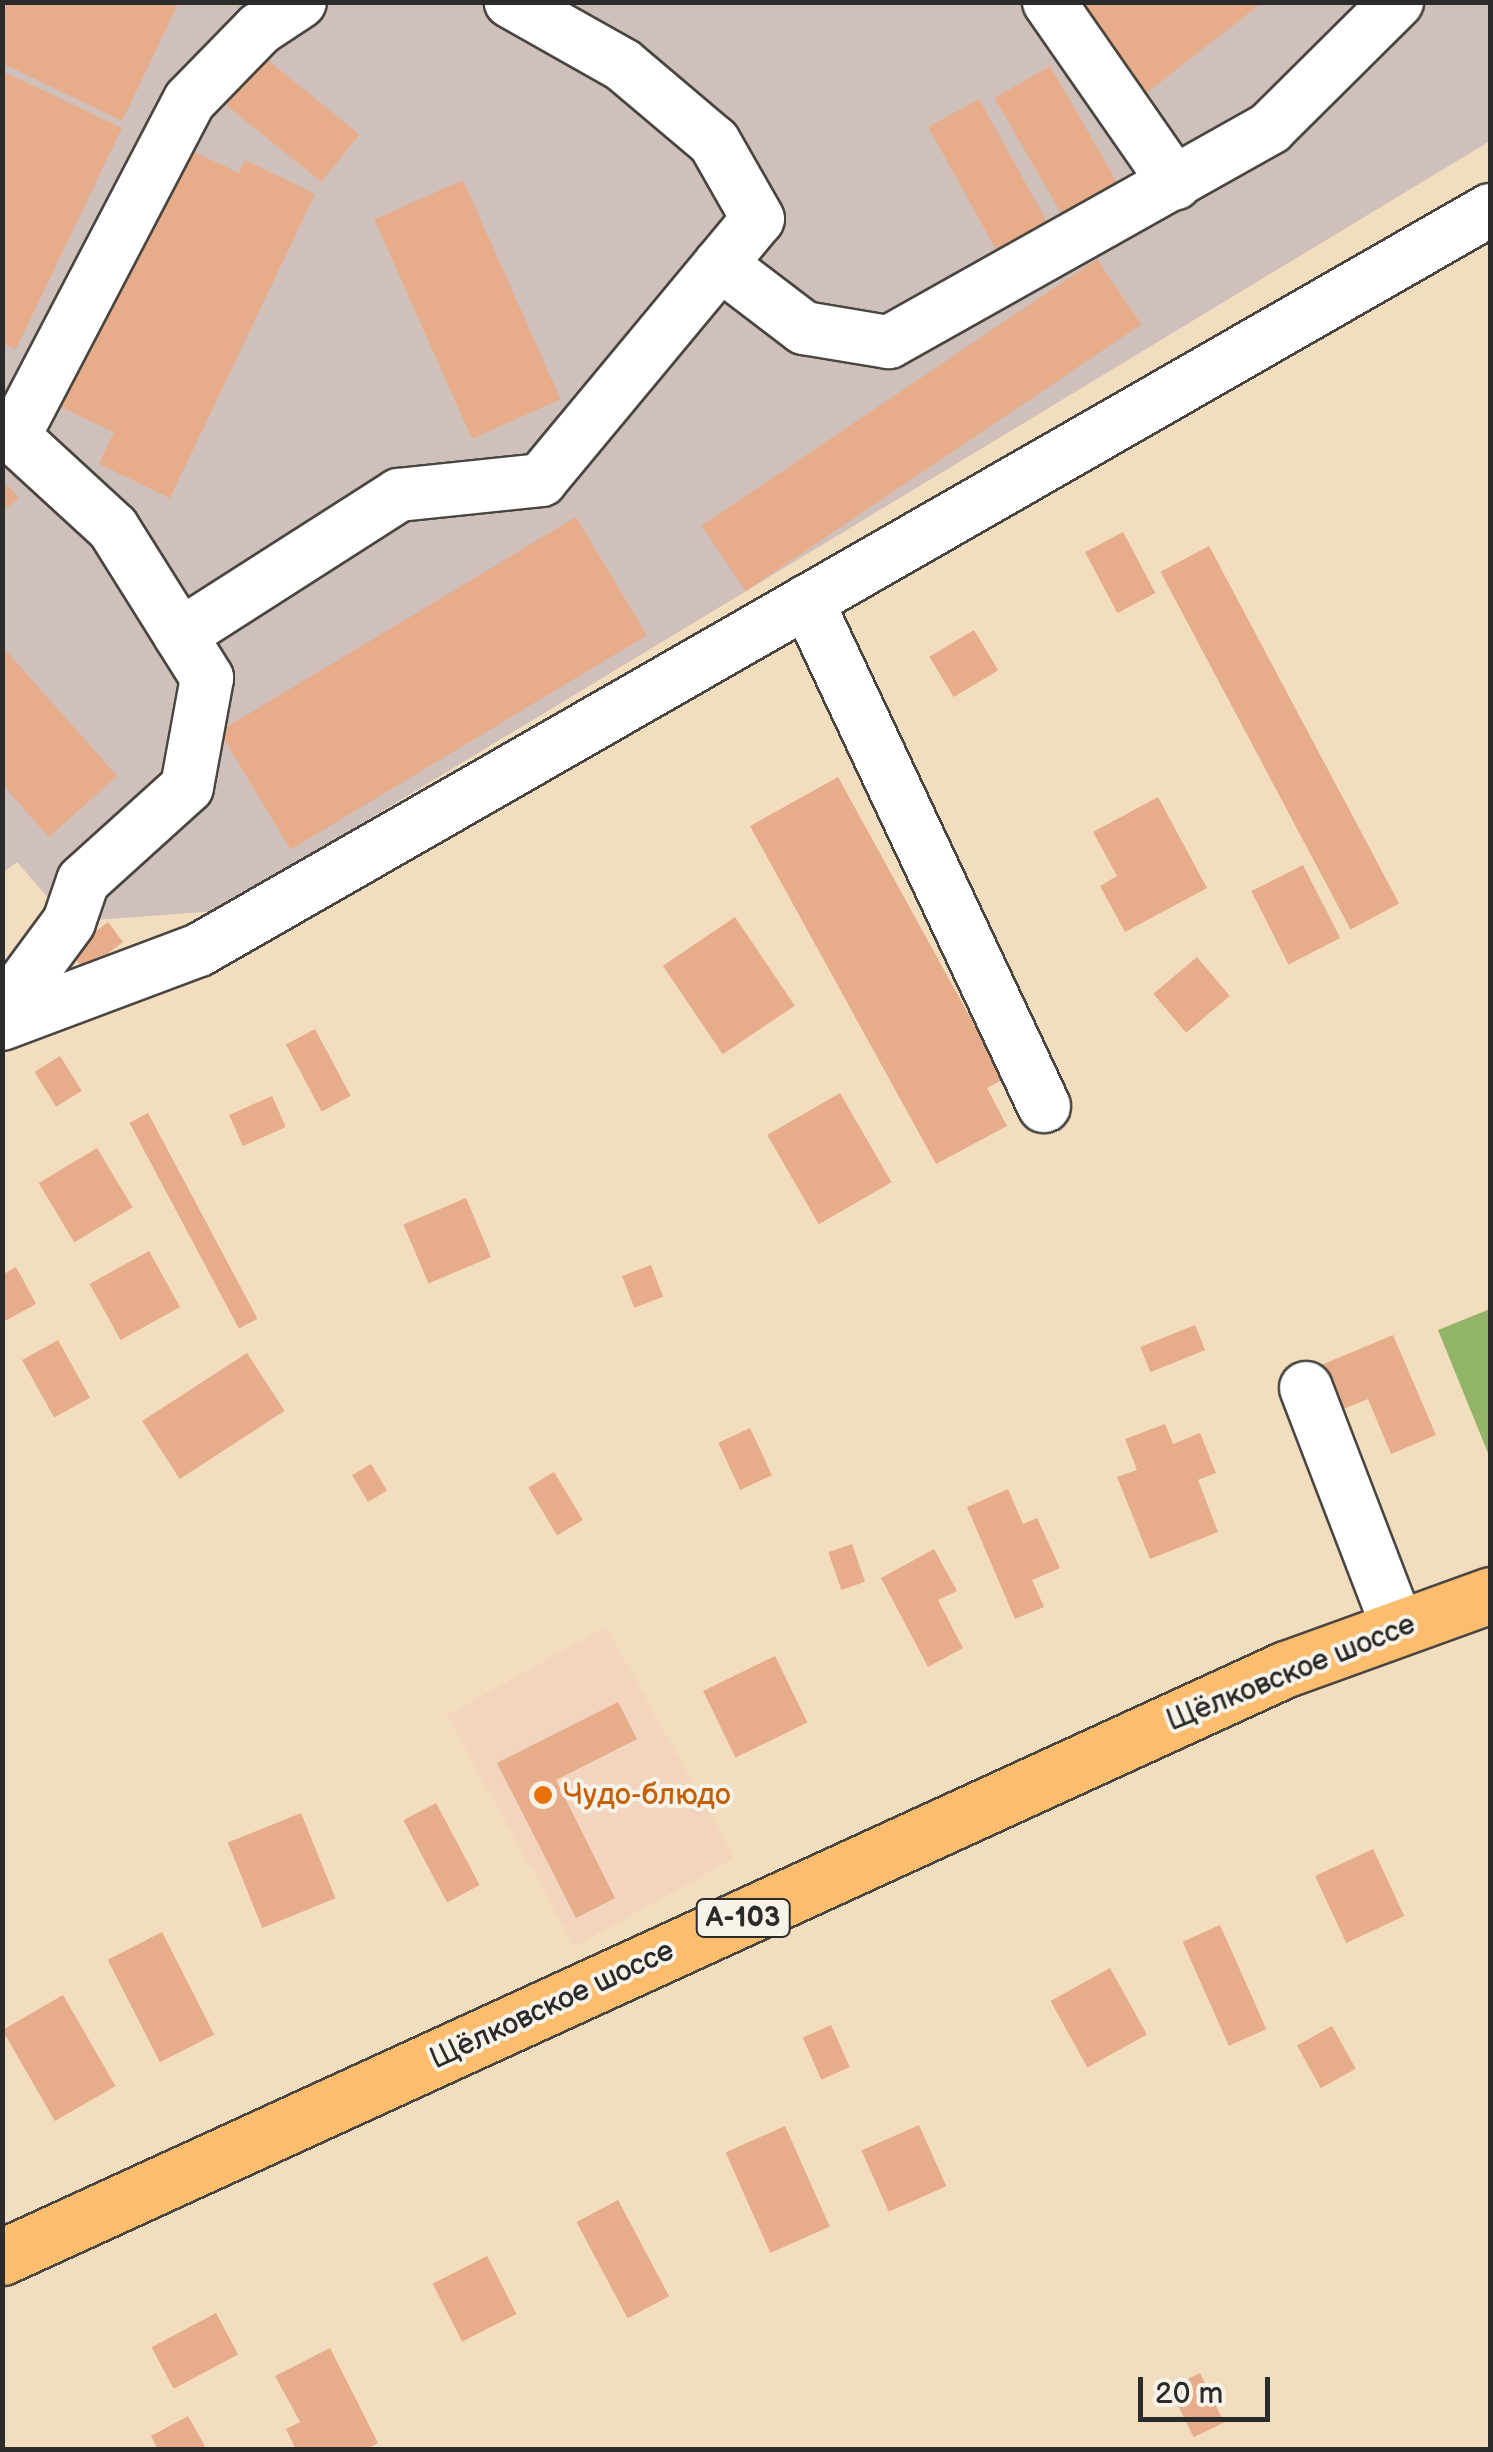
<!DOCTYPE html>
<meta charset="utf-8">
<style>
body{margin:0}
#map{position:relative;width:1493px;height:2452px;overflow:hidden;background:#f2debf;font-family:"Balsamiq Sans",sans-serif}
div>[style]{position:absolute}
.built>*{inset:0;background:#f3d4bf;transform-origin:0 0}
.industrial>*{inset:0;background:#cfc0bb}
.forest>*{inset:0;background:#91b468}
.building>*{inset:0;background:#e7ac8a;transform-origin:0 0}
.roads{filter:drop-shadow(2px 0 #494641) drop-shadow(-2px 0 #494641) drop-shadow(0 2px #494641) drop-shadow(0 -2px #494641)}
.minor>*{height:52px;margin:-26px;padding:0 26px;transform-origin:26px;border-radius:26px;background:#fff}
.major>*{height:55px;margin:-27.5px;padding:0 27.5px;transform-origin:27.5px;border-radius:27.5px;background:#fcbd6f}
.dots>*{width:28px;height:28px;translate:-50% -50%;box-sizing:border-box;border:5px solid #f7f3e8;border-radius:50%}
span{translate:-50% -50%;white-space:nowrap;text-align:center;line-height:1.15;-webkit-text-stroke:8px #f7f3e8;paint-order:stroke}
.shield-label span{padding:2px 8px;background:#f7f3e8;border:2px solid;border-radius:8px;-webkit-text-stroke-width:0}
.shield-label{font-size:28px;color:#2b2b2b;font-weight:700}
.street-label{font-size:30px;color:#2b2b2b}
.food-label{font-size:30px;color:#c56008}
.left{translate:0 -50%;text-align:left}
.frame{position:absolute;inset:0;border:5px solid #2b2b2b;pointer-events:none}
.scale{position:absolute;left:1138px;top:2377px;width:132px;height:45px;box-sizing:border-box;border:5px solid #2b2b2b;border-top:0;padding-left:12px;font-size:30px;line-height:35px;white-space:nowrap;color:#2b2b2b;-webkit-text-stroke:8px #f7f3e8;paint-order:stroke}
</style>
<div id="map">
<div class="built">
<i style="left:606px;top:1627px;width:264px;height:182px;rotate:61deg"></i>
</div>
<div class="industrial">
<i style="clip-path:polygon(3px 3px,1490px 3px,1490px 141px,217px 911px,69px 922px,17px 862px,3px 873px)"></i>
</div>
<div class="forest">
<i style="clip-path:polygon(1490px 1309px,1490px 1458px,1438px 1330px)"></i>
</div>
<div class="building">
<i style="clip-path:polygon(6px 2px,179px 2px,122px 121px,2px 63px)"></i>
<i style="clip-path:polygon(1067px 2px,1263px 2px,1141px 97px)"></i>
<i style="left:264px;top:57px;width:123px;height:61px;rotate:39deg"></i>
<i style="left:1050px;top:66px;width:145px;height:64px;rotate:60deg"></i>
<i style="clip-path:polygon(2px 71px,122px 128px,16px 349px,2px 343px)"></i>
<i style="left:979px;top:99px;width:143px;height:58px;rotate:61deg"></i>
<i style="clip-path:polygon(181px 146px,239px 173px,245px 160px,315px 194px,170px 498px,99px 464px,114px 432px,56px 405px)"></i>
<i style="left:463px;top:180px;width:240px;height:97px;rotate:66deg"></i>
<i style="left:1097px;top:259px;width:79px;height:477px;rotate:56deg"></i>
<i style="clip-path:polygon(2px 480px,19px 498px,2px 512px)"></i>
<i style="left:576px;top:517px;width:138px;height:416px;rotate:59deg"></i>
<i style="left:1123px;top:532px;width:69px;height:43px;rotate:62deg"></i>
<i style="left:1209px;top:546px;width:405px;height:55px;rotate:62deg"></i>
<i style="left:974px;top:630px;width:47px;height:52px;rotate:59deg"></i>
<i style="clip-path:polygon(2px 646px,117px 776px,49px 837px,2px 784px)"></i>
<i style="clip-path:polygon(838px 777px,1004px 1079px,987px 1088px,1007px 1126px,936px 1164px,750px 826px)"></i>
<i style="clip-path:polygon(1158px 797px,1207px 888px,1125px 932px,1100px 886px,1117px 876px,1093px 832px)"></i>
<i style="left:1303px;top:865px;width:82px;height:58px;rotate:63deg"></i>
<i style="left:735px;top:917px;width:107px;height:87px;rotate:56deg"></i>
<i style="left:108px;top:922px;width:25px;height:48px;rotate:53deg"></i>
<i style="left:1197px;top:957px;width:51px;height:57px;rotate:50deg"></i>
<i style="left:315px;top:1029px;width:76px;height:33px;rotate:62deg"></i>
<i style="left:60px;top:1056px;width:41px;height:30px;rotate:58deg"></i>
<i style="left:840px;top:1093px;width:103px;height:84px;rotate:60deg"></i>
<i style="left:272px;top:1096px;width:34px;height:47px;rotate:66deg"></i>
<i style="left:148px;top:1113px;width:233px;height:21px;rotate:62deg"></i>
<i style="left:97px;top:1148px;width:69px;height:68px;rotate:59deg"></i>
<i style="left:466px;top:1198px;width:64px;height:68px;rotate:67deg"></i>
<i style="left:149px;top:1251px;width:64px;height:68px;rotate:61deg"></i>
<i style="left:651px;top:1265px;width:34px;height:31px;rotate:69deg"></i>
<i style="clip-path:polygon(16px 1267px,36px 1304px,5px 1321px,2px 1275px)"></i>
<i style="left:1195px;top:1325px;width:27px;height:59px;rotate:68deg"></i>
<i style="clip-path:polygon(1393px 1335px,1436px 1435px,1391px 1454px,1368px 1399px,1338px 1411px,1319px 1366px)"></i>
<i style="left:58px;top:1340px;width:66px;height:41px;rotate:61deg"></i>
<i style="left:247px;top:1353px;width:69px;height:125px;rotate:57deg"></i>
<i style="clip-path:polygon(1165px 1424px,1173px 1444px,1200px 1433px,1216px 1473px,1198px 1480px,1218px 1532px,1150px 1559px,1117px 1477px,1137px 1470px,1125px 1439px)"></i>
<i style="left:750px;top:1428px;width:52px;height:35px;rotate:65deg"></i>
<i style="left:371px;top:1464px;width:31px;height:22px;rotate:59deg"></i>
<i style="left:554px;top:1472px;width:56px;height:30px;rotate:59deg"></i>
<i style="clip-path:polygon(1008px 1489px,1023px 1524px,1037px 1518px,1060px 1568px,1032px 1580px,1044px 1607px,1015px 1619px,967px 1507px)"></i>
<i style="left:852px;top:1544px;width:40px;height:25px;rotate:71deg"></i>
<i style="clip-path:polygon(934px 1549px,957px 1591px,938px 1600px,963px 1648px,928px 1667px,881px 1578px)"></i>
<i style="left:775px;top:1656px;width:74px;height:80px;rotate:64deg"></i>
<i style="clip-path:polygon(618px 1702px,637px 1739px,556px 1780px,615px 1898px,576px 1918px,497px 1763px)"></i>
<i style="left:436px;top:1803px;width:93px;height:37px;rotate:62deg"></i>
<i style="left:301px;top:1813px;width:92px;height:79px;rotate:68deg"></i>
<i style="left:1373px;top:1849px;width:74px;height:64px;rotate:65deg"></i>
<i style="left:1220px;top:1925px;width:114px;height:41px;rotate:66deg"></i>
<i style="left:162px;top:1932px;width:115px;height:61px;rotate:63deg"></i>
<i style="left:1110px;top:1968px;width:76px;height:68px;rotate:61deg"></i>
<i style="left:63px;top:1995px;width:105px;height:70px;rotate:60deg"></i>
<i style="left:831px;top:2025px;width:46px;height:31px;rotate:66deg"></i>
<i style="left:1332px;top:2026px;width:49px;height:40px;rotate:61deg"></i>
<i style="left:919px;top:2125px;width:67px;height:63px;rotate:66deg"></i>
<i style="left:785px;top:2126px;width:110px;height:65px;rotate:66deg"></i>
<i style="left:618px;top:2200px;width:109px;height:47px;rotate:62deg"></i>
<i style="left:487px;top:2256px;width:65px;height:61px;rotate:63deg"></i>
<i style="left:216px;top:2313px;width:47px;height:73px;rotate:62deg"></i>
<i style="clip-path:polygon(330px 2348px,378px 2443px,366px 2450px,296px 2450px,286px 2429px,300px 2422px,275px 2376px)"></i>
<i style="left:1200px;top:2373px;width:55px;height:34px;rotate:64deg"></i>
<i style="clip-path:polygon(188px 2416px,207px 2450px,158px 2450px,151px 2436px)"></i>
</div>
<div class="roads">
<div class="minor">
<i style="left:1049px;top:2px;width:221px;rotate:55.2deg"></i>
<i style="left:720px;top:264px;width:106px;rotate:37.3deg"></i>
<i style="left:804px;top:328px;width:86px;rotate:9.4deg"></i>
<i style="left:889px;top:342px;width:437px;rotate:-29.3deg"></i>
<i style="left:1270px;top:128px;width:179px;rotate:-44.8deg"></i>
<i style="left:2px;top:426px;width:151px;rotate:42.6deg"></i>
<i style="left:113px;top:528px;width:177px;rotate:57.9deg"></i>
<i style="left:207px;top:678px;width:111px;rotate:100.4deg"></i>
<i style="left:187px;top:787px;width:140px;rotate:137.9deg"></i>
<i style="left:83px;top:881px;width:43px;rotate:108.9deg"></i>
<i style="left:69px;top:922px;width:113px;rotate:126.4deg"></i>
<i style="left:14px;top:436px;width:379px;rotate:-62.4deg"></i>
<i style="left:190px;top:100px;width:99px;rotate:-45.8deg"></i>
<i style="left:259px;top:29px;width:49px;rotate:-33.4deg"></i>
<i style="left:807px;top:601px;width:558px;rotate:64.86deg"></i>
<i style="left:180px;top:635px;width:260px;rotate:-32.6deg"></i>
<i style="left:399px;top:495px;width:143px;rotate:-6deg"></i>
<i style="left:541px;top:480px;width:339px;rotate:-50.3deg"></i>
<i style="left:758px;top:219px;width:89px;rotate:-119.7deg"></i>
<i style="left:714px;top:142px;width:119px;rotate:-139.8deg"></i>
<i style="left:623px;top:65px;width:129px;rotate:-150.6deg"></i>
<i style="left:2px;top:1024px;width:210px;rotate:-20.6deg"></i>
<i style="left:199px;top:950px;width:1488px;rotate:-29.82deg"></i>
<i style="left:1306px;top:1388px;width:257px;rotate:69deg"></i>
</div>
<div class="major">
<i style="left:2px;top:2257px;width:1412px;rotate:-24.61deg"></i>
<i style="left:1286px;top:1669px;width:217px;rotate:-19.9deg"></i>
</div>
</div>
<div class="dots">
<i style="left:543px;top:1795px;background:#e8710a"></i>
</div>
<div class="shield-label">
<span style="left:743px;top:1918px">А-103</span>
</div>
<div class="street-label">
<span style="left:1291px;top:1673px;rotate:-22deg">Щёлковское шоссе</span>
<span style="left:552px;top:2005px;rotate:-25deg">Щёлковское шоссе</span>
</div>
<div class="food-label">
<span class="left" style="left:563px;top:1795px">Чудо-блюдо</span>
</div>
<div class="frame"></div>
<div class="scale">20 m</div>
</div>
